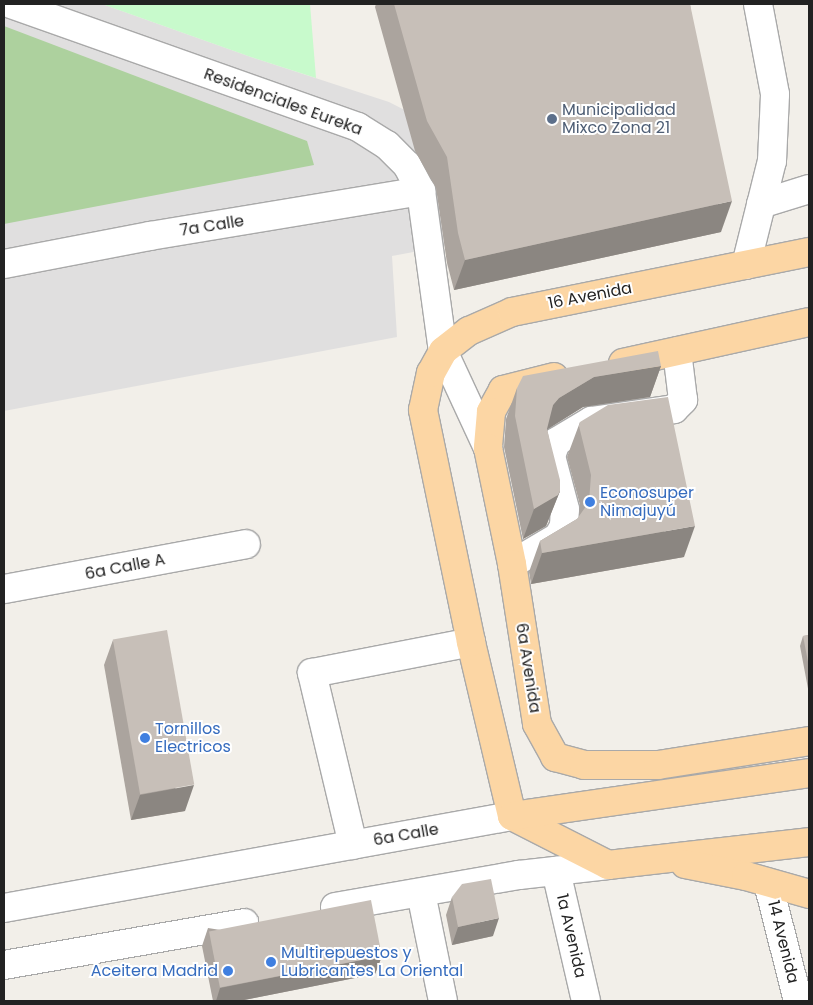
<!DOCTYPE html>
<meta charset="utf-8">
<style>
body{margin:0}
#map{position:relative;width:813px;height:1005px;overflow:hidden;background:#f2efe9;font-family:Poppins,sans-serif}
div>[style]{position:absolute}
.residential>*{inset:0;background:#e0dfdf}
.forest>*{inset:0;background:#add19e}
.park>*{inset:0;background:#c8facc}
.roads{filter:drop-shadow(1px 0 #a9a9a9) drop-shadow(-1px 0 #a9a9a9) drop-shadow(0 1px #a9a9a9) drop-shadow(0 -1px #a9a9a9)}
.minor>*{height:28px;margin:-14px;padding:0 14px;transform-origin:14px;border-radius:14px;background:#fff}
.major>*{height:28px;margin:-14px;padding:0 14px;transform-origin:14px;border-radius:14px;background:#fcd6a4}
.wall>*{inset:0;background:#aba49e}
.shaded-wall>*{inset:0;background:#8b8681}
.building>*{inset:0;background:#c7bfb8;transform-origin:0 0}
.dots>*{width:14px;height:14px;translate:-50% -50%;box-sizing:border-box;border:2px solid #fff;border-radius:50%}
span{translate:-50% -50%;white-space:nowrap;text-align:center;line-height:1.15;-webkit-text-stroke:4px #fff;paint-order:stroke}
.street-label{font-size:16px;color:#222}
.service-label{font-size:16px;color:#4e5e75}
.left{translate:0 -50%;text-align:left}
.shop-label{font-size:16px;color:#366cbe}
.right{translate:-100% -50%;text-align:right}
.frame{position:absolute;inset:0;border:5px solid #222;pointer-events:none}
</style>
<div id="map">
<div class="residential">
<i style="clip-path:polygon(4px 4px,102px 4px,251px 57px,389px 102px,430px 123px,467px 242px,392px 256px,397px 337px,4px 411px)"></i>
</div>
<div class="forest">
<i style="clip-path:polygon(4px 26px,307px 141px,314px 165px,4px 224px)"></i>
</div>
<div class="park">
<i style="clip-path:polygon(102px 4px,310px 4px,316px 78px,251px 57px)"></i>
</div>
<div class="roads">
<div class="minor">
<i style="left:11px;top:4px;width:368px;rotate:19.5deg"></i>
<i style="left:358px;top:127px;width:34px;rotate:32deg"></i>
<i style="left:387px;top:145px;width:28px;rotate:45deg"></i>
<i style="left:407px;top:165px;width:30px;rotate:62deg"></i>
<i style="left:421px;top:191px;width:162px;rotate:82.2deg"></i>
<i style="left:443px;top:351px;width:107px;rotate:65.1deg"></i>
<i style="left:761px;top:204px;width:50px;rotate:-17.4deg"></i>
<i style="left:4px;top:264px;width:149px;rotate:-10.9deg"></i>
<i style="left:150px;top:236px;width:275px;rotate:-9.4deg"></i>
<i style="left:746px;top:265px;width:107px;rotate:-76deg"></i>
<i style="left:772px;top:161px;width:67px;rotate:-87.4deg"></i>
<i style="left:775px;top:94px;width:92px;rotate:-100.7deg"></i>
<i style="left:512px;top:564px;width:53px;rotate:-30.4deg"></i>
<i style="left:558px;top:537px;width:13px;rotate:-61deg"></i>
<i style="left:564px;top:526px;width:17px;rotate:-87deg"></i>
<i style="left:565px;top:509px;width:55px;rotate:-104.8deg"></i>
<i style="left:551px;top:456px;width:15px;rotate:-70deg"></i>
<i style="left:556px;top:442px;width:41px;rotate:-31deg"></i>
<i style="left:591px;top:421px;width:84px;rotate:-8.2deg"></i>
<i style="left:674px;top:409px;width:13px;rotate:-45deg"></i>
<i style="left:683px;top:400px;width:49px;rotate:-97deg"></i>
<i style="left:4px;top:589px;width:246px;rotate:-10.5deg"></i>
<i style="left:353px;top:845px;width:177px;rotate:-103.4deg"></i>
<i style="left:312px;top:673px;width:162px;rotate:-11deg"></i>
<i style="left:556px;top:871px;width:133px;rotate:77deg"></i>
<i style="left:768px;top:883px;width:122px;rotate:75.7deg"></i>
<i style="left:421px;top:893px;width:110px;rotate:78.5deg"></i>
<i style="left:335px;top:907px;width:187px;rotate:-9.9deg"></i>
<i style="left:519px;top:875px;width:90px;rotate:-6.4deg"></i>
<i style="left:4px;top:908px;width:516px;rotate:-10.27deg"></i>
<i style="left:4px;top:965px;width:244px;rotate:-9.9deg"></i>
</div>
<div class="major">
<i style="left:623px;top:363px;width:190px;rotate:-12.4deg"></i>
<i style="left:554px;top:377px;width:53px;rotate:165.7deg"></i>
<i style="left:503px;top:390px;width:25px;rotate:119deg"></i>
<i style="left:491px;top:412px;width:36px;rotate:95deg"></i>
<i style="left:488px;top:448px;width:118px;rotate:78.3deg"></i>
<i style="left:512px;top:564px;width:162px;rotate:81.1deg"></i>
<i style="left:537px;top:724px;width:38px;rotate:61deg"></i>
<i style="left:555px;top:757px;width:30px;rotate:15deg"></i>
<i style="left:584px;top:765px;width:74px"></i>
<i style="left:658px;top:765px;width:153px;rotate:-9deg"></i>
<i style="left:512px;top:816px;width:179px;rotate:-103.3deg"></i>
<i style="left:471px;top:642px;width:237px;rotate:-101.7deg"></i>
<i style="left:423px;top:410px;width:38px;rotate:-78deg"></i>
<i style="left:431px;top:373px;width:25px;rotate:-61deg"></i>
<i style="left:443px;top:351px;width:33px;rotate:-38deg"></i>
<i style="left:469px;top:331px;width:47px;rotate:-23.8deg"></i>
<i style="left:512px;top:312px;width:303px;rotate:-11.4deg"></i>
<i style="left:512px;top:816px;width:108px;rotate:27deg"></i>
<i style="left:608px;top:865px;width:202px;rotate:-6.5deg"></i>
<i style="left:512px;top:816px;width:300px;rotate:-8.2deg"></i>
<i style="left:685px;top:864px;width:62px;rotate:11.1deg"></i>
<i style="left:746px;top:876px;width:66px;rotate:15.9deg"></i>
</div>
</div>
<div class="wall">
<i style="clip-path:polygon(376px 4px,690px 4px,721px 232px,454px 290px,447px 263px,436px 188px,415px 151px,375px 7px)"></i>
<i style="clip-path:polygon(661px 366px,650px 397px,583px 407px,547px 429px,560px 491px,546px 526px,523px 539px,504px 447px,506px 419px,517px 388px)"></i>
<i style="clip-path:polygon(580px 422px,684px 557px,531px 584px,529px 572px,540px 541px,577px 519px,579px 517px,580px 505px,567px 457px)"></i>
<i style="clip-path:polygon(809px 635px,809px 694px,800px 646px,803px 636px)"></i>
<i style="clip-path:polygon(113px 640px,185px 811px,131px 820px,104px 665px)"></i>
<i style="clip-path:polygon(452px 897px,493px 936px,452px 945px,446px 915px)"></i>
<i style="clip-path:polygon(208px 928px,382px 956px,375px 974px,239px 1001px,213px 1001px,202px 946px)"></i>
</div>
<div class="shaded-wall">
<i style="clip-path:polygon(732px 201px,721px 232px,454px 290px,465px 260px)"></i>
<i style="clip-path:polygon(661px 366px,650px 397px,583px 407px,548px 429px,542px 436px,553px 405px,559px 398px,594px 377px)"></i>
<i style="clip-path:polygon(560px 491px,546px 526px,523px 539px,534px 509px)"></i>
<i style="clip-path:polygon(695px 526px,684px 557px,531px 584px,542px 553px)"></i>
<i style="clip-path:polygon(194px 785px,185px 811px,131px 820px,140px 795px)"></i>
<i style="clip-path:polygon(499px 918px,493px 936px,452px 945px,458px 927px)"></i>
<i style="clip-path:polygon(382px 956px,375px 974px,239px 1001px,216px 1001px,220px 988px)"></i>
</div>
<div class="building">
<i style="clip-path:polygon(394px 4px,690px 4px,732px 201px,465px 260px,458px 233px,447px 157px,427px 121px)"></i>
<i style="clip-path:polygon(658px 351px,661px 366px,594px 377px,559px 398px,553px 405px,547px 429px,560px 480px,560px 491px,558px 495px,534px 509px,515px 416px,517px 388px,523px 376px)"></i>
<i style="clip-path:polygon(668px 397px,695px 526px,542px 553px,540px 541px,577px 519px,589px 502px,591px 475px,579px 426px,580px 422px,608px 405px)"></i>
<i style="left:167px;top:630px;width:157px;height:55px;rotate:80deg"></i>
<i style="clip-path:polygon(809px 635px,809px 667px,803px 636px)"></i>
<i style="clip-path:polygon(491px 879px,499px 918px,458px 927px,452px 897px,462px 884px)"></i>
<i style="left:371px;top:900px;width:57px;height:165px;rotate:79deg"></i>
</div>
<div class="dots">
<i style="left:552px;top:119px;background:#5c6f8a"></i>
<i style="left:590px;top:502px;background:#3f7fe0"></i>
<i style="left:145px;top:738px;background:#3f7fe0"></i>
<i style="left:271px;top:962px;background:#3f7fe0"></i>
<i style="left:228px;top:971px;background:#3f7fe0"></i>
</div>
<div class="street-label">
<span style="left:283px;top:102px;rotate:20deg">Residenciales Eureka</span>
<span style="left:212px;top:226px;rotate:-9deg">7a Calle</span>
<span style="left:590px;top:296px;rotate:-11deg">16 Avenida</span>
<span style="left:125px;top:567px;rotate:-11deg">6a Calle A</span>
<span style="left:528px;top:668px;rotate:81deg">6a Avenida</span>
<span style="left:406px;top:835px;rotate:-10deg">6a Calle</span>
<span style="left:571px;top:936px;rotate:77deg">1a Avenida</span>
<span style="left:783px;top:942px;rotate:76deg">14 Avenida</span>
</div>
<div class="service-label">
<span class="left" style="left:562px;top:119px">Municipalidad<br>Mixco Zona 21</span>
</div>
<div class="shop-label">
<span class="left" style="left:600px;top:502px">Econosuper<br>Nimajuyú</span>
<span class="left" style="left:155px;top:738px">Tornillos<br>Electricos</span>
<span class="left" style="left:281px;top:962px">Multirepuestos y<br>Lubricantes La Oriental</span>
<span class="right" style="left:218px;top:971px">Aceitera Madrid</span>
</div>
<div class="frame"></div>
</div>
